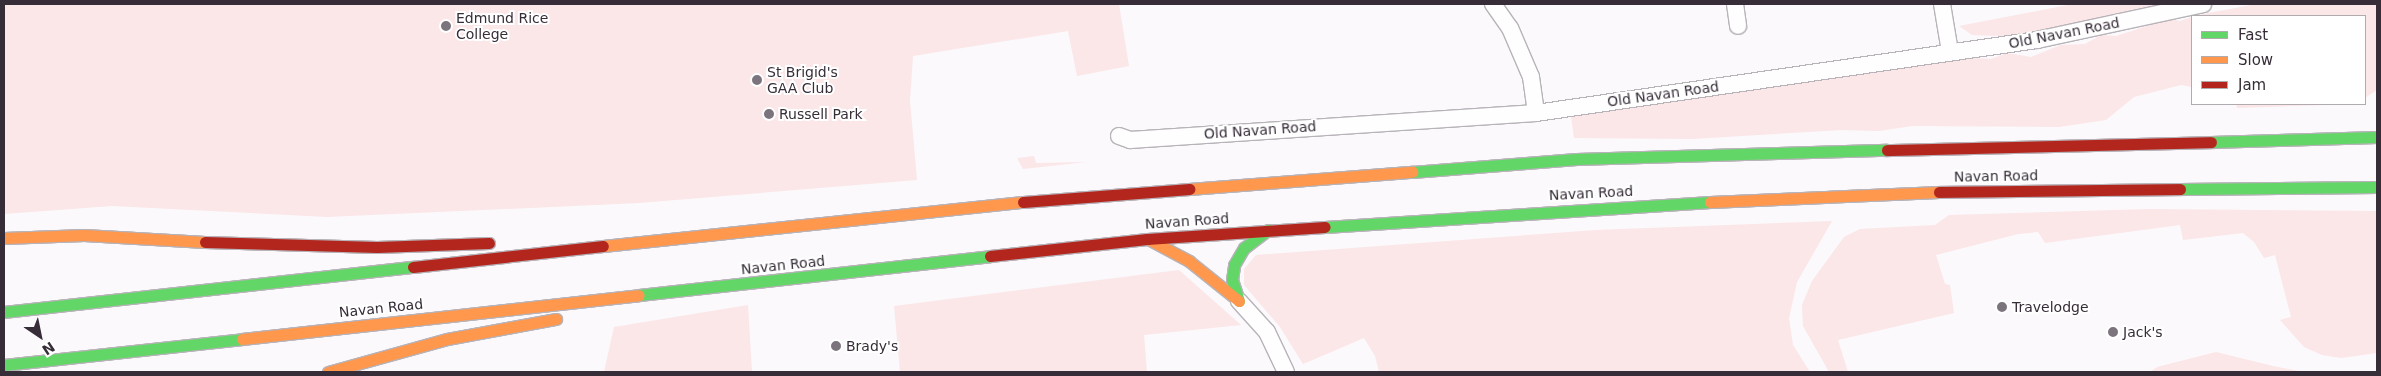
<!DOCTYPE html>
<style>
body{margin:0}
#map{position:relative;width:2381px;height:376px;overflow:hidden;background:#fbf9fc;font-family:"DejaVu Sans",sans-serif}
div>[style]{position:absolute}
.green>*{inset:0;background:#fbe6e8}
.roads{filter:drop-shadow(1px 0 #b7b3b8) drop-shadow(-1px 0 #b7b3b8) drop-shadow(0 1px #b7b3b8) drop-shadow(0 -1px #b7b3b8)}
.street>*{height:16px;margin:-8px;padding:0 8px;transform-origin:8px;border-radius:8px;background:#fefeff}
.fast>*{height:11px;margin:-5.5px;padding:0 5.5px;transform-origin:5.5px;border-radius:5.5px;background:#63d668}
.slow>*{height:11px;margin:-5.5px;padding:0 5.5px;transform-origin:5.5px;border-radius:5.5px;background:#ff974d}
.jam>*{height:11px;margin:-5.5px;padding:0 5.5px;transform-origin:5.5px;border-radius:5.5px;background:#b3261e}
.dots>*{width:14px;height:14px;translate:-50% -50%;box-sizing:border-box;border:2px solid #fff;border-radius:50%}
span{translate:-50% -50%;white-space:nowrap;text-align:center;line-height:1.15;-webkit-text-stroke:4px #fff;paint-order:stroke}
.poi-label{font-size:14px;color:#362d38}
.left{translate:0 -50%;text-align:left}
.street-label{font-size:14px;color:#362d38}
.frame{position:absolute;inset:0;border:5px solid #362d38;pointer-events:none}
.legend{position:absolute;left:2191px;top:15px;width:175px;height:90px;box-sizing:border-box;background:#fff;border:1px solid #afabaf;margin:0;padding:6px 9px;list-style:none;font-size:15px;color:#362d38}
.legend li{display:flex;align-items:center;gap:10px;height:25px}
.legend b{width:25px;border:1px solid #afabaf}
.north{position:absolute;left:15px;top:311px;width:50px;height:50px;-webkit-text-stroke:4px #fff;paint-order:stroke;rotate:146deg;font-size:14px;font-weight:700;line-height:20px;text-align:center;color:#362d38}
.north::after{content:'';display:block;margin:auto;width:18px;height:22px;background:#362d38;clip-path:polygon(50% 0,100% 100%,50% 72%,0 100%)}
</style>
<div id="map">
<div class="green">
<i style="clip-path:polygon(4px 4px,1119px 4px,1129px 66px,1077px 76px,1068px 31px,913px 56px,910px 101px,917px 180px,639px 203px,327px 217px,112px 206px,4px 214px)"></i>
<i style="clip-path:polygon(2073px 4px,2158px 4px,2034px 32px,1999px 36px,1972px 35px,1959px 26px)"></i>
<i style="clip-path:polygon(2256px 4px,2377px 4px,2377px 90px,2365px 98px,2365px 16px,2193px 16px)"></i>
<i style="clip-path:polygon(2192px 17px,2192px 87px,2181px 85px,2134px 97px,2106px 120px,2059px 127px,1912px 126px,1879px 131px,1842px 130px,1692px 139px,1574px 138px,1571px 116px,1974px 58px,1991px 59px,2007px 53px,2031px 57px,2061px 45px,2085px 44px,2101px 35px,2116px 36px,2169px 19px,2180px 21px)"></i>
<i style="clip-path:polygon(2236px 104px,2356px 104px,2237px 108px)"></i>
<i style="clip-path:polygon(1034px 156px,1036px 163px,1087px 162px,1023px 169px,1017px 158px)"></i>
<i style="clip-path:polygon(2149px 209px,2377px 211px,2377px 353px,2341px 358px,2322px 355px,2304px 347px,2280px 320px,2291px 317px,2275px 255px,2264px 258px,2254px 242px,2243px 233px,2183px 240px,2180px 225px,2045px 243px,2038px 232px,2018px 234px,1936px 255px,1945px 284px,1950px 285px,1954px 313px,1838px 340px,1848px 372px,1829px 372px,1803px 326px,1802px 305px,1812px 281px,1844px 237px,1860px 229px,1935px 225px,1949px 215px)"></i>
<i style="clip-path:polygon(1832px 221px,1797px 282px,1789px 318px,1793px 345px,1810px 372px,1379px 372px,1375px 356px,1364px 338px,1303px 364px,1280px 327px,1244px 285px,1244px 269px,1256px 255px,1596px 230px)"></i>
<i style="clip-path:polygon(1179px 270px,1241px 325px,1144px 335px,1147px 372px,900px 372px,894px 306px)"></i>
<i style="clip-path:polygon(748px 305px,752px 372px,604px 372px,614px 327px)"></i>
<i style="clip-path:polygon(2216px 352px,2273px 366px,2303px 372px,2150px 372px,2157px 367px)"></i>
</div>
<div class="roads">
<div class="street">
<i style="left:1493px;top:4px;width:29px;rotate:55deg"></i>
<i style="left:1510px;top:28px;width:53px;rotate:66.8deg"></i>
<i style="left:1531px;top:77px;width:36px;rotate:82deg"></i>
<i style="left:1735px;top:4px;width:22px;rotate:82deg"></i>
<i style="left:1942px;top:4px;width:49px;rotate:80.5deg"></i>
<i style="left:1119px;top:136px;width:12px;rotate:20deg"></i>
<i style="left:1130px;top:140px;width:407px;rotate:-3.8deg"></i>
<i style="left:1536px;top:113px;width:506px;rotate:-8.29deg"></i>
<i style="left:2037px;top:40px;width:170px;rotate:-12.2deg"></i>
<i style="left:1239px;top:301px;width:42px;rotate:47.9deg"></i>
<i style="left:1267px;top:332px;width:44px;rotate:64.6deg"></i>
</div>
<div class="fast">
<i style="left:2211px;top:142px;width:166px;rotate:-1.7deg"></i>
<i style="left:1412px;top:172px;width:165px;rotate:-4.5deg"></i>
<i style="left:1576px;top:159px;width:311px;rotate:-1.7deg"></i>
<i style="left:2180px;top:189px;width:197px;rotate:-0.6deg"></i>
<i style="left:1325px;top:227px;width:386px;rotate:-3.7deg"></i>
<i style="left:639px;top:295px;width:353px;rotate:-6.3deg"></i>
<i style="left:1239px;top:301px;width:22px;rotate:-108deg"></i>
<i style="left:1232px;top:280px;width:15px;rotate:-82deg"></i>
<i style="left:1234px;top:265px;width:20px;rotate:-60deg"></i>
<i style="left:1244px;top:248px;width:30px;rotate:-37deg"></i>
<i style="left:4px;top:312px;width:411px;rotate:-6.3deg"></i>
<i style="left:4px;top:365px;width:239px;rotate:-6.2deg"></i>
</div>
<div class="slow">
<i style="left:1189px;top:189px;width:224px;rotate:-4.4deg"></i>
<i style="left:1710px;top:202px;width:229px;rotate:-2.5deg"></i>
<i style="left:4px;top:238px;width:80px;rotate:-2.1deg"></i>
<i style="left:84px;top:235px;width:121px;rotate:3.3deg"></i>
<i style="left:1148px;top:239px;width:47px;rotate:28.2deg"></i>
<i style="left:1189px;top:261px;width:64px;rotate:38.7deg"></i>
<i style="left:603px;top:246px;width:422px;rotate:-6deg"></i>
<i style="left:242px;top:339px;width:399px;rotate:-6.3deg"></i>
<i style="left:328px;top:372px;width:123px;rotate:-15.5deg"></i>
<i style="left:447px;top:339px;width:111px;rotate:-10.4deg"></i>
</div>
<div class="jam">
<i style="left:1887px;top:150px;width:324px;rotate:-1.4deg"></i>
<i style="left:1939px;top:192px;width:241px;rotate:-0.7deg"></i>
<i style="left:1023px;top:202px;width:167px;rotate:-4.5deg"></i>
<i style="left:205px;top:242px;width:172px;rotate:1.7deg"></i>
<i style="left:377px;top:247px;width:112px;rotate:-2deg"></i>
<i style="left:990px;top:256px;width:158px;rotate:-6.2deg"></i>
<i style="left:1147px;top:239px;width:178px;rotate:-3.9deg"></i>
<i style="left:413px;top:267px;width:191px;rotate:-6.3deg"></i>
</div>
</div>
<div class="dots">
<i style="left:446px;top:26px;background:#7b747d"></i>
<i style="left:757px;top:80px;background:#7b747d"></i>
<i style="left:769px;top:114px;background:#7b747d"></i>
<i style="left:2002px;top:307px;background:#7b747d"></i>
<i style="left:2113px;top:332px;background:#7b747d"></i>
<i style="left:836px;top:346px;background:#7b747d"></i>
</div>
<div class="poi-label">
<span class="left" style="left:456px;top:26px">Edmund Rice<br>College</span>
<span class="left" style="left:767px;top:80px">St Brigid's<br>GAA Club</span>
<span class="left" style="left:779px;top:114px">Russell Park</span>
<span class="left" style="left:2012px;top:307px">Travelodge</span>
<span class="left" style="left:2123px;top:332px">Jack's</span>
<span class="left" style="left:846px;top:346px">Brady's</span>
</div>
<div class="street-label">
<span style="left:2064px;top:33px;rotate:-11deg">Old Navan Road</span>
<span style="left:1663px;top:94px;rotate:-8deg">Old Navan Road</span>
<span style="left:1260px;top:130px;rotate:-4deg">Old Navan Road</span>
<span style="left:1996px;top:176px;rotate:-1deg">Navan Road</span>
<span style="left:1591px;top:193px;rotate:-3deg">Navan Road</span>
<span style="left:1187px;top:221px;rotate:-4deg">Navan Road</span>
<span style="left:783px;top:265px;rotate:-6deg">Navan Road</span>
<span style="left:381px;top:308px;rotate:-6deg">Navan Road</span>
</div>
<div class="frame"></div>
<ul class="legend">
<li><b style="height:6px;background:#63d668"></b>Fast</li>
<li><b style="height:6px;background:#ff974d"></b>Slow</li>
<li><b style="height:6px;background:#b3261e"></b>Jam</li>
</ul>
<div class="north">N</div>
</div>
